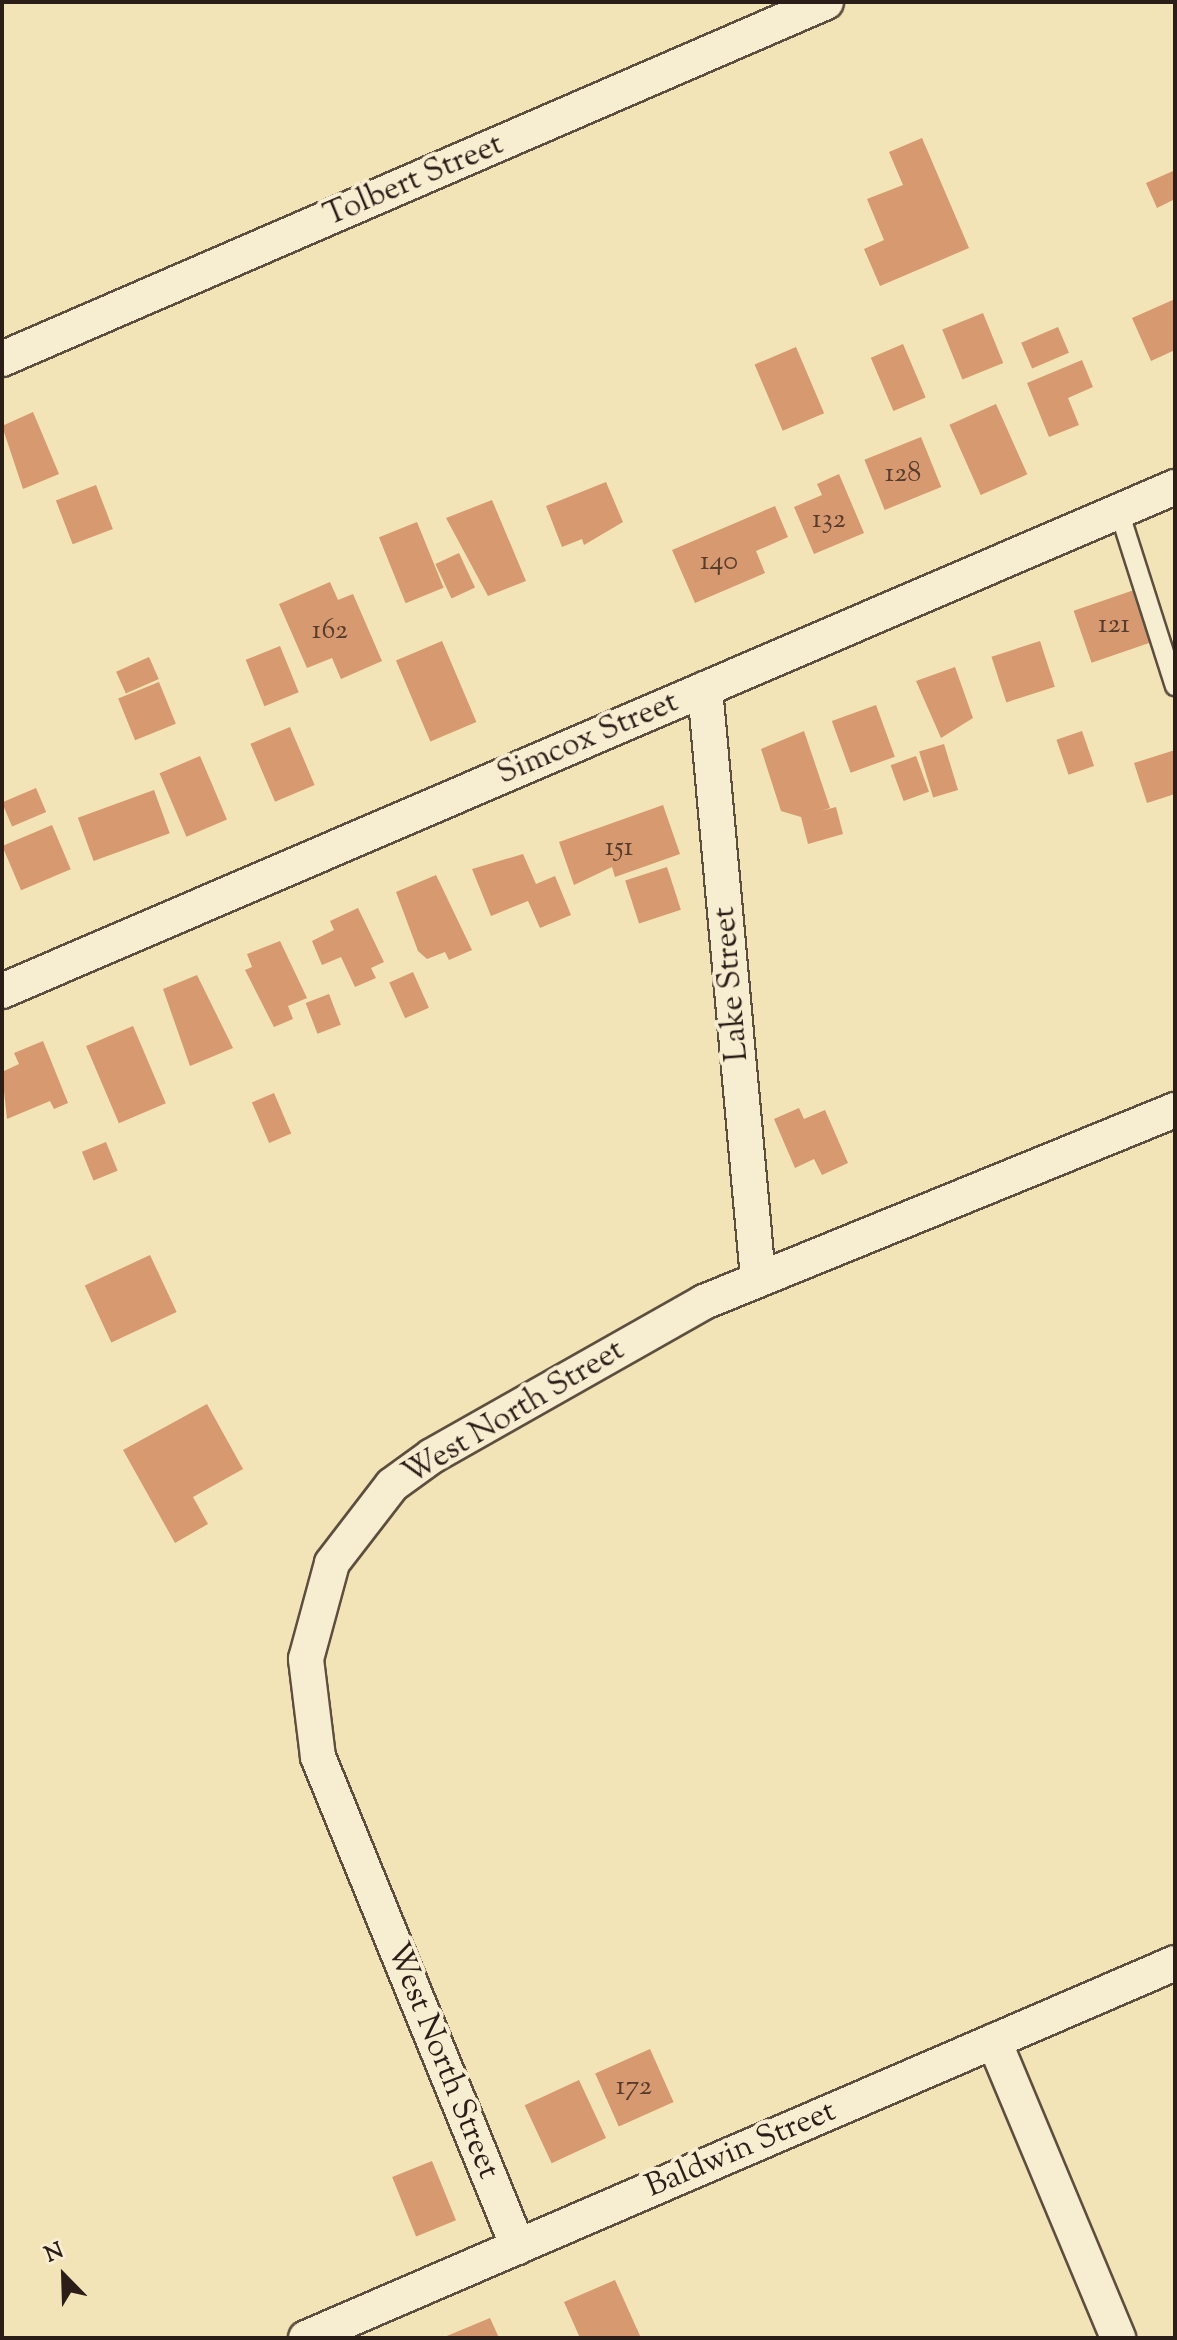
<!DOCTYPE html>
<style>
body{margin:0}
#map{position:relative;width:1177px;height:2340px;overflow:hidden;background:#f2e4b6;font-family:"Sorts Mill Goudy",serif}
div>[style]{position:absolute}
.building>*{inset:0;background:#d7996f;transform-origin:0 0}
.roads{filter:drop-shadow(2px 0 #5d4f3f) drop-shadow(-2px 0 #5d4f3f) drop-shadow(0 2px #5d4f3f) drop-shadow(0 -2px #5d4f3f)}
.lane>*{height:18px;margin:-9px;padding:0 9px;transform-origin:9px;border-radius:9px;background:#f7edd0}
.street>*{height:34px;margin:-17px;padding:0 17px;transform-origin:17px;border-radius:17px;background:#f7edd0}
span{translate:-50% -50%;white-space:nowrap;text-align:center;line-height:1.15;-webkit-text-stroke:8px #f7edd0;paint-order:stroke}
.number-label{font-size:28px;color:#563c2d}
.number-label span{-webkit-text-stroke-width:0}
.street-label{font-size:32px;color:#2b1d17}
.frame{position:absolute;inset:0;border:4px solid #2b1d17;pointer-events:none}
.north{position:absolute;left:24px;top:2236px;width:80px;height:80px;-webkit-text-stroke:6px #f7edd0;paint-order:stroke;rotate:337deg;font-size:22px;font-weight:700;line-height:32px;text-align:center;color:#2b1d17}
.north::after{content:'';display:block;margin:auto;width:28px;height:36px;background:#2b1d17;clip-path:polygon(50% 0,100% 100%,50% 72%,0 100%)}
</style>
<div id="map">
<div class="building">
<i style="clip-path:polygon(922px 138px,969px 248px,880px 286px,864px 249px,884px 240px,867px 199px,903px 185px,889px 152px)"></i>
<i style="clip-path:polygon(1173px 171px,1175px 199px,1157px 208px,1146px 183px)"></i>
<i style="clip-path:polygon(1175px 299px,1175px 350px,1151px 361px,1132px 318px)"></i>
<i style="left:983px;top:313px;width:54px;height:44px;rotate:68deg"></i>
<i style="left:1058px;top:327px;width:28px;height:40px;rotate:67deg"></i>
<i style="left:903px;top:344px;width:58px;height:35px;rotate:67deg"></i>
<i style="left:796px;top:347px;width:72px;height:45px;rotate:67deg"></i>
<i style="clip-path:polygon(1082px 360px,1093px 387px,1068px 398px,1079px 425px,1049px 437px,1027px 383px)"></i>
<i style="left:996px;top:404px;width:77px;height:51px;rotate:66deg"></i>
<i style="clip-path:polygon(33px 412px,59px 474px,23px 489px,2px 426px)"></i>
<i style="left:921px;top:437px;width:54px;height:61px;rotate:68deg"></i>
<i style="clip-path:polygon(839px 474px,864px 533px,814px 554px,794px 507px,822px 495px,817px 484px)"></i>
<i style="clip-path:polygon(606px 482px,623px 522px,584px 545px,582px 539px,562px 547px,546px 506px)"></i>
<i style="left:96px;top:485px;width:47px;height:43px;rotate:69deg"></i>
<i style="clip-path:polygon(492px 500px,526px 581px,488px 596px,446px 518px)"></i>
<i style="clip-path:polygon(775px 506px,788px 537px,756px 551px,765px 573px,695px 603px,672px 550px)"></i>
<i style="left:417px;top:522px;width:71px;height:41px;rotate:68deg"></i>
<i style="left:459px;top:553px;width:38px;height:26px;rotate:65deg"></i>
<i style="clip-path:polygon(330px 582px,338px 600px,353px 594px,382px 661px,341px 679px,332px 658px,307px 668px,279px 604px)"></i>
<i style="left:1137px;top:589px;width:55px;height:67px;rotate:71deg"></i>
<i style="left:442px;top:641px;width:88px;height:50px;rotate:67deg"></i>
<i style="left:1040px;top:641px;width:48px;height:51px;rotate:72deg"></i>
<i style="left:280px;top:646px;width:50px;height:37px;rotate:68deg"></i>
<i style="left:149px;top:657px;width:24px;height:36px;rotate:66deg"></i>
<i style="clip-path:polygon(955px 667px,973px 718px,941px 738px,916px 681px)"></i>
<i style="left:159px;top:682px;width:45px;height:44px;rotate:68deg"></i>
<i style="left:876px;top:705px;width:55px;height:47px;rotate:70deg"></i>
<i style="left:290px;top:727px;width:63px;height:43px;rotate:67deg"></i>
<i style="clip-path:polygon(804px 731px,830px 808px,821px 811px,836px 807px,843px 834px,808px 844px,801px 817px,781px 811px,761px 749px)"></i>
<i style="left:1082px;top:731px;width:37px;height:27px;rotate:71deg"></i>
<i style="left:944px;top:744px;width:48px;height:26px;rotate:73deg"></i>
<i style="clip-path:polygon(1175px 750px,1175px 794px,1147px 803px,1134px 763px)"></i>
<i style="left:200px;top:756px;width:69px;height:44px;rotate:67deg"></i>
<i style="left:916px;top:756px;width:38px;height:27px;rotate:70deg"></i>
<i style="left:36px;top:788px;width:26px;height:37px;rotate:67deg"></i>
<i style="left:154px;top:790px;width:46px;height:81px;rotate:70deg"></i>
<i style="clip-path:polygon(663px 805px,680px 854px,615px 877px,612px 867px,574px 885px,559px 842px)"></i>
<i style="left:52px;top:825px;width:48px;height:54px;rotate:67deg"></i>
<i style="clip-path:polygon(523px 854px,536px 884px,555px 876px,571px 915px,540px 928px,528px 901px,491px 916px,472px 869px)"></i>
<i style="left:667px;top:867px;width:45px;height:44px;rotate:72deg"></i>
<i style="clip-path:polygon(436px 875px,472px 950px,449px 960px,445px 952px,427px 959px,418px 951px,396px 892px)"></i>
<i style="clip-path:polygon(358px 908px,384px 962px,371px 968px,376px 978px,355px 987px,341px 957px,322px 965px,312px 941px,334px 930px,330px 921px)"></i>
<i style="clip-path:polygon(280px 941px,307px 998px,288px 1006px,293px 1019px,274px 1027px,245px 970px,252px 967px,247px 954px)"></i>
<i style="left:413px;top:972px;width:39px;height:26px;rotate:66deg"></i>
<i style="clip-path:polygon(197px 975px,233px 1048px,190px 1066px,163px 989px)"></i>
<i style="left:329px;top:994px;width:33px;height:25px;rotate:69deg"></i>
<i style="left:133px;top:1026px;width:84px;height:51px;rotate:67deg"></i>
<i style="clip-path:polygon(43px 1041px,68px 1103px,54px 1109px,50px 1101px,7px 1119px,2px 1072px,19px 1064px,14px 1053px)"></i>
<i style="left:274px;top:1093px;width:44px;height:24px;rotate:67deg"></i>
<i style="clip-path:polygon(799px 1108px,804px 1119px,825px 1110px,848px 1163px,822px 1175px,814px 1159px,795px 1168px,774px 1119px)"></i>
<i style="left:106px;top:1142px;width:31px;height:26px;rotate:68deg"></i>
<i style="left:150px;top:1255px;width:63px;height:72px;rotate:65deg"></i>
<i style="clip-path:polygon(207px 1404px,243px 1469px,193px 1497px,208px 1524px,175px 1543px,123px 1450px)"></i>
<i style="left:650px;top:2049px;width:58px;height:60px;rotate:66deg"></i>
<i style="left:579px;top:2080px;width:64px;height:60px;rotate:65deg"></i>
<i style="left:432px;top:2161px;width:64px;height:43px;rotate:68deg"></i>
<i style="clip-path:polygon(615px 2280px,641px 2338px,580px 2338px,564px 2302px)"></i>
<i style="clip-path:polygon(490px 2318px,499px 2338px,442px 2338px)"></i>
</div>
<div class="roads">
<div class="lane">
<i style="left:1119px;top:511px;width:184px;rotate:72.3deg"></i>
</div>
<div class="street">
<i style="left:2px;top:359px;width:898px;rotate:-23.42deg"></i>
<i style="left:705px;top:689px;width:591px;rotate:84.86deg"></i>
<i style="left:2px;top:991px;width:1277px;rotate:-23.25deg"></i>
<i style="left:994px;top:2041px;width:322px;rotate:67.3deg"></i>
<i style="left:518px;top:2247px;width:529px;rotate:-112.2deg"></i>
<i style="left:318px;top:1757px;width:99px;rotate:-97deg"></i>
<i style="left:306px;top:1659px;width:99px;rotate:-74.8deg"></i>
<i style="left:332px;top:1563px;width:98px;rotate:-52.4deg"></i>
<i style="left:392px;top:1485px;width:49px;rotate:-35.9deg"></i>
<i style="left:432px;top:1456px;width:313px;rotate:-29.5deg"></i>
<i style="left:704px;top:1302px;width:509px;rotate:-22.18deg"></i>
<i style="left:306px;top:2338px;width:946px;rotate:-23.34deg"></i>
</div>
</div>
<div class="number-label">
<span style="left:903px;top:474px">128</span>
<span style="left:829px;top:520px">132</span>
<span style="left:719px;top:562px">140</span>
<span style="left:1114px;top:625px">121</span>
<span style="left:330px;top:631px">162</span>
<span style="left:619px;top:848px">151</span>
<span style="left:634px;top:2087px">172</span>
</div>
<div class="street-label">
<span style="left:414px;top:181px;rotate:-23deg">Tolbert Street</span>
<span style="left:588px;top:739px;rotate:-23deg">Simcox Street</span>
<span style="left:732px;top:984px;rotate:-95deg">Lake Street</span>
<span style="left:514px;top:1413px;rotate:-31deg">West North Street</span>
<span style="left:442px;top:2061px;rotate:68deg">West North Street</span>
<span style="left:741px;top:2150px;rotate:-23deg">Baldwin Street</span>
</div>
<div class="frame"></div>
<div class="north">N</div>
</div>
